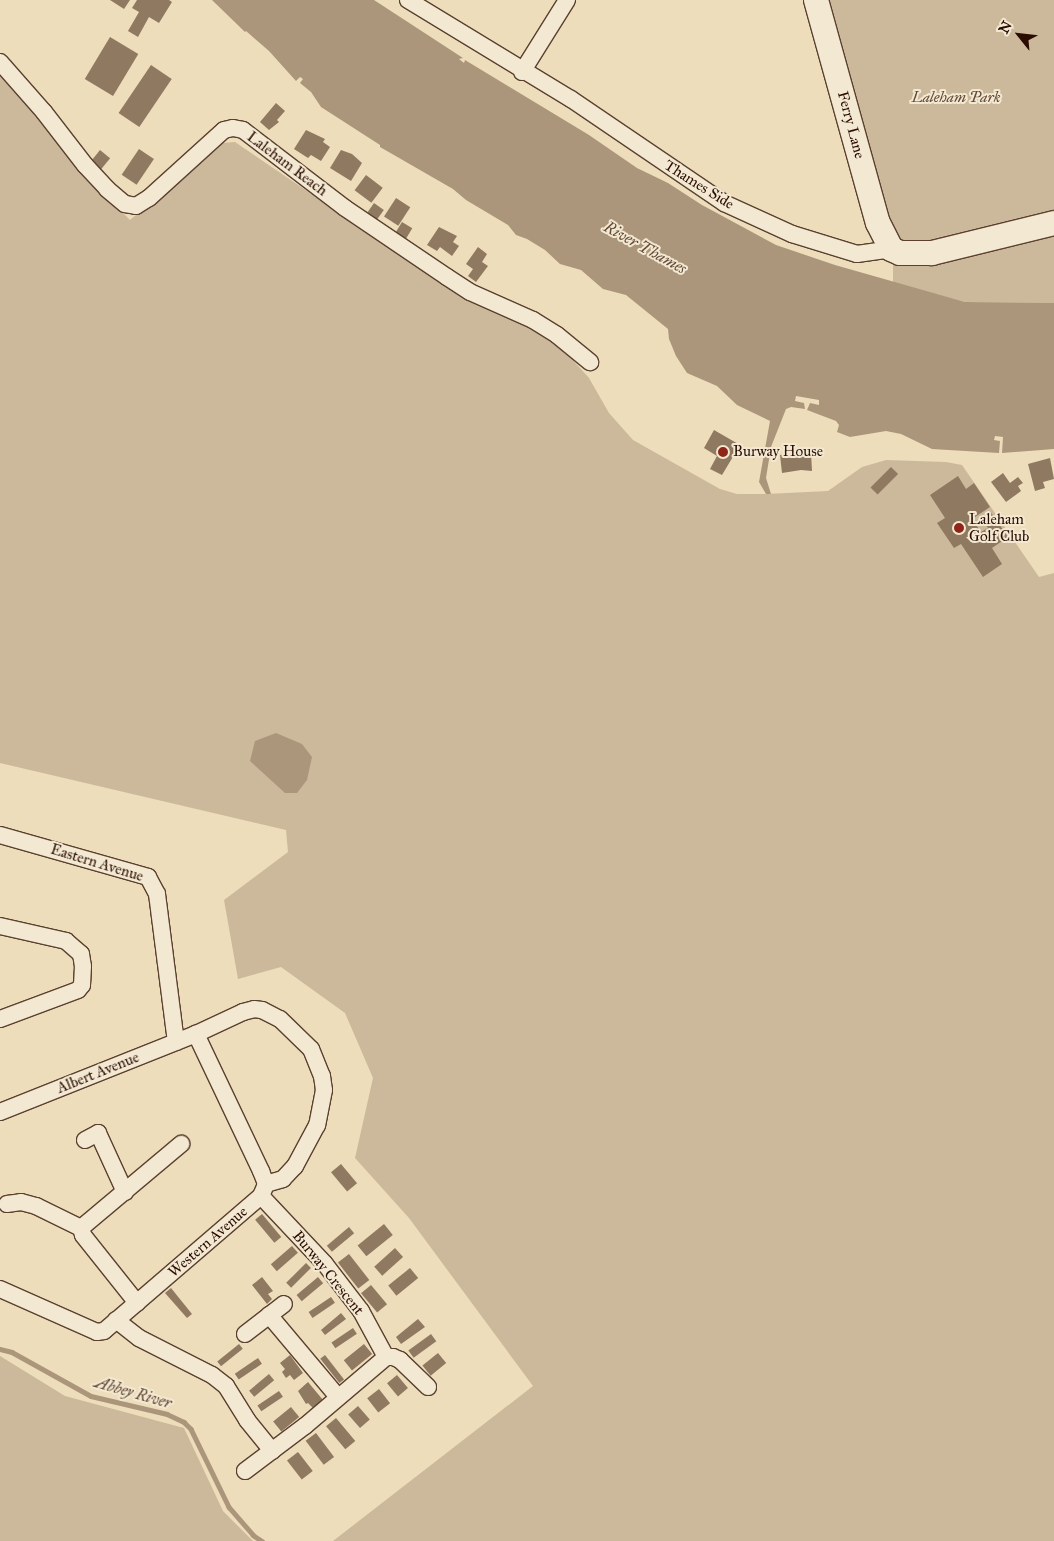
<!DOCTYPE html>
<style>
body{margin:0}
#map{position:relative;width:1054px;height:1541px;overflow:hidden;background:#edddbb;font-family:"IM FELL Great Primer",serif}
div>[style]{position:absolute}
.green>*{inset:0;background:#ccb99b}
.water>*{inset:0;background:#ab967b}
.stream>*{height:4.5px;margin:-2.25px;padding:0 2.25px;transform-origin:2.25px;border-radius:2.25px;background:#ab967b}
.building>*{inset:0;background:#8f7961;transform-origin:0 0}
.roads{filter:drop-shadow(1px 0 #5b402f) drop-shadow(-1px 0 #5b402f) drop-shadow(0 1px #5b402f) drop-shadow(0 -1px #5b402f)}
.street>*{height:16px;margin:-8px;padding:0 8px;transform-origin:8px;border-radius:8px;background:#f3e9d3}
.secondary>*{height:24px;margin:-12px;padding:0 12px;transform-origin:12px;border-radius:12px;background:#f3e9d3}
.dots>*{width:14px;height:14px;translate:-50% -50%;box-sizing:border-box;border:2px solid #f3e9d3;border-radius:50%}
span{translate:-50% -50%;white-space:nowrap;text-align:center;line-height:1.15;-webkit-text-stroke:4px #f3e9d3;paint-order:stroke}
.park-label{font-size:15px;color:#634936;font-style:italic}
.street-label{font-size:15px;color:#2a0c00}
.poi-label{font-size:15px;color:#2a0c00}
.left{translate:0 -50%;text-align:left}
.water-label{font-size:16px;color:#644a37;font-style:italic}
.north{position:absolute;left:994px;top:10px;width:50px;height:50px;-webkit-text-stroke:4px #f3e9d3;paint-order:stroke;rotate:299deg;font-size:14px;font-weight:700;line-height:20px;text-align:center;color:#2a0c00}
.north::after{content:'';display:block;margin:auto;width:18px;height:22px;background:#2a0c00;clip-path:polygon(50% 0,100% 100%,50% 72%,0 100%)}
</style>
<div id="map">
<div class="green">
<i style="clip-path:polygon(824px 0,1054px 0,1054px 303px,965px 302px,893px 283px,893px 229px)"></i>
<i style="clip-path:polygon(0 72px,81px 171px,130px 220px,223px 143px,235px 142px,466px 299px,554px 339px,589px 378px,609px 413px,633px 440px,720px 489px,737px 494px,766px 494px,828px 491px,862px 467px,886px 460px,946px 462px,962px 465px,1039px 577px,1054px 573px,1054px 1541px,333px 1541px,533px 1386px,409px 1218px,355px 1158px,373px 1078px,345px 1013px,281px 967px,238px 979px,224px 900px,288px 852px,286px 830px,0 763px)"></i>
<i style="clip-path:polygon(0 1356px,65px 1396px,184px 1428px,223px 1511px,253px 1541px,0 1541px)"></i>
</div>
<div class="water">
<i style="clip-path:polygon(212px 0,374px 0,463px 58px,459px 59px,464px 63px,465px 60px,589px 135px,637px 168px,668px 183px,702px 205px,776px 245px,835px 265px,965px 302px,1054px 303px,1054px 449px,1002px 453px,1003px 437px,995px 436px,994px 440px,1000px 441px,999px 453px,932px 449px,901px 434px,886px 431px,850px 437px,837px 432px,839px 425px,836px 421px,807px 410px,810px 403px,819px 405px,819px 400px,796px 396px,795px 401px,804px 403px,805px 409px,791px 407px,786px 409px,771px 447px,766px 478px,771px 494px,766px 494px,759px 482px,770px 421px,737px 405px,717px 386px,687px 373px,676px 356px,669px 339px,668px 329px,626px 295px,603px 289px,581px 270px,560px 264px,545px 250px,527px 239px,516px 235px,508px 225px,466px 200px,453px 189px,380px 147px,380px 145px,321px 107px,311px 92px,300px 83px,303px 79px,300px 77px,296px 81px,269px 51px,246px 31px,245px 32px)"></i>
<i style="clip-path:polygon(276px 733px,302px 744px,312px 757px,307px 780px,297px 793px,285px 793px,250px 761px,255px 741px)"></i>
</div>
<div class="stream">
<i style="left:0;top:1349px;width:12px;rotate:14deg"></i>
<i style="left:12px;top:1352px;width:90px;rotate:29.1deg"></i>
<i style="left:91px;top:1396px;width:78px;rotate:13.3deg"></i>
<i style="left:167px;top:1414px;width:19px;rotate:25deg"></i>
<i style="left:184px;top:1422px;width:10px;rotate:45deg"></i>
<i style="left:191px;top:1429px;width:87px;rotate:64deg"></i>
<i style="left:229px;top:1507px;width:37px;rotate:49deg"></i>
<i style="left:253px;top:1535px;width:11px;rotate:34deg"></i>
</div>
<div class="building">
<i style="clip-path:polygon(110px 0,130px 0,124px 9px)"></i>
<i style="clip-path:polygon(137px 0,169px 0,172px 2px,159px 23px,149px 17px,138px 37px,128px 31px,139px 12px,132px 8px)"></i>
<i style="left:110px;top:37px;width:33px;height:49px;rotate:31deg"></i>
<i style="left:151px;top:65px;width:25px;height:58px;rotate:34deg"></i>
<i style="clip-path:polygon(276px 103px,285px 111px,277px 120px,279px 122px,269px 130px,260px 122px)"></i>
<i style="clip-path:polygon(306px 130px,325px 139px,323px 142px,330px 147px,321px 161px,311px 155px,308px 158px,294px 149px)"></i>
<i style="left:139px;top:149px;width:18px;height:31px;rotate:34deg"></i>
<i style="left:100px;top:150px;width:13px;height:14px;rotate:39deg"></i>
<i style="clip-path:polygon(341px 150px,352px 154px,362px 163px,351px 181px,330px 168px)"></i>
<i style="left:366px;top:175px;width:21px;height:19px;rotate:37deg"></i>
<i style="left:396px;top:198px;width:17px;height:22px;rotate:33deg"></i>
<i style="left:374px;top:203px;width:12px;height:13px;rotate:35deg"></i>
<i style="left:402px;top:222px;width:12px;height:12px;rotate:31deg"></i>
<i style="clip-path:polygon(439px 227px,457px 236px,453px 242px,459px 246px,452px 256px,440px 247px,437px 251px,427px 245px)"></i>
<i style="clip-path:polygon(478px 247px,487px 254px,482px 262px,488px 266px,476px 282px,468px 276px,473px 269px,466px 264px)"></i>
<i style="clip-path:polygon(714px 430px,740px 445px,722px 475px,710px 469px,717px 456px,704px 448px)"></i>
<i style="clip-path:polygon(793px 448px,800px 450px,800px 453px,811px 453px,812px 471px,801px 470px,782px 473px,780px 455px,790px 454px)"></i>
<i style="clip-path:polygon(1050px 458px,1054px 479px,1043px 482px,1045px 488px,1035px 491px,1028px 464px)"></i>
<i style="left:891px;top:467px;width:10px;height:29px;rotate:45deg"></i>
<i style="clip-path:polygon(1003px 473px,1010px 483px,1018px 477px,1023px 483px,1018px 486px,1021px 491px,1006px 502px,991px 482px)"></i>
<i style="clip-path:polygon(958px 476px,966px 489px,974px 483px,990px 507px,972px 519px,981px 532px,988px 528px,981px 518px,990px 511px,1008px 537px,992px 548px,1002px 564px,983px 577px,961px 544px,954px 548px,937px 523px,945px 518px,930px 495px)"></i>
<i style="left:341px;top:1164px;width:25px;height:13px;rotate:50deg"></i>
<i style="left:262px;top:1214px;width:30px;height:9px;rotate:50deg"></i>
<i style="left:384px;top:1224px;width:14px;height:34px;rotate:51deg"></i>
<i style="left:349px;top:1227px;width:8px;height:29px;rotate:50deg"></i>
<i style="left:292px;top:1246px;width:9px;height:28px;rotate:49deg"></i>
<i style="left:395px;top:1248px;width:12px;height:28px;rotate:48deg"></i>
<i style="left:349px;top:1254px;width:33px;height:14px;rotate:52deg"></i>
<i style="left:306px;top:1263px;width:7px;height:28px;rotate:45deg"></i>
<i style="left:410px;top:1268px;width:13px;height:28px;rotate:51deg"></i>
<i style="clip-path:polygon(262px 1277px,273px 1291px,268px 1294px,272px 1299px,267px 1304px,252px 1285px)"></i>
<i style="left:318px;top:1277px;width:8px;height:28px;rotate:50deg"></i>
<i style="left:371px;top:1285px;width:25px;height:13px;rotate:50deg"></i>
<i style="clip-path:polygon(171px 1288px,192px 1314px,187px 1318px,165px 1293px)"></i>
<i style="left:331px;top:1297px;width:7px;height:27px;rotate:56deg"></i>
<i style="clip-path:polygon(341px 1313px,346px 1319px,325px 1335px,321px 1330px)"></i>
<i style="clip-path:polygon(418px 1319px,425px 1327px,401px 1344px,396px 1337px)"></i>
<i style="left:353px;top:1328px;width:7px;height:26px;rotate:56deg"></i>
<i style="left:431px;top:1334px;width:9px;height:28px;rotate:54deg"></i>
<i style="left:239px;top:1344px;width:6px;height:28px;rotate:51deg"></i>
<i style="left:364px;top:1344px;width:13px;height:26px;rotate:51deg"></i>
<i style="left:438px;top:1353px;width:13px;height:20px;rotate:51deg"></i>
<i style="clip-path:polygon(290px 1355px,303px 1373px,294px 1380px,290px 1375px,286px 1378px,282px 1372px,285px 1369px,280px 1363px)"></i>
<i style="left:325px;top:1355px;width:31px;height:6px;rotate:52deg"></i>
<i style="left:258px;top:1358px;width:7px;height:28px;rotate:56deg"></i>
<i style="left:269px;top:1374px;width:8px;height:26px;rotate:50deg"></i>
<i style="left:397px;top:1375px;width:17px;height:13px;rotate:50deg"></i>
<i style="clip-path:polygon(308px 1382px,323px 1400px,313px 1408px,308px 1403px,306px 1404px,298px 1391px)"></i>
<i style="left:379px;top:1389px;width:18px;height:15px;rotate:52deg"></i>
<i style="left:279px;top:1391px;width:7px;height:26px;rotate:56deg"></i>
<i style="left:358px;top:1406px;width:18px;height:13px;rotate:49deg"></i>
<i style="left:291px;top:1407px;width:13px;height:23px;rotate:51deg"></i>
<i style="left:336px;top:1418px;width:30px;height:13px;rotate:50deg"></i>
<i style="left:316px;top:1433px;width:30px;height:13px;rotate:53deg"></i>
<i style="left:298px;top:1452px;width:24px;height:14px;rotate:52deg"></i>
</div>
<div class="roads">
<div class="street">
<i style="left:408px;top:0;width:191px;rotate:31.3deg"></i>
<i style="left:571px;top:99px;width:185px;rotate:34.2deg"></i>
<i style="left:724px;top:203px;width:75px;rotate:24.5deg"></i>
<i style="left:792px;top:234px;width:68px;rotate:17.1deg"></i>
<i style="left:857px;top:254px;width:34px;rotate:-8deg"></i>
<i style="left:0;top:62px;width:67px;rotate:48.7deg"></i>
<i style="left:44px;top:112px;width:67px;rotate:52.3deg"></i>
<i style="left:85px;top:165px;width:33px;rotate:47deg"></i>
<i style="left:107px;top:189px;width:23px;rotate:40deg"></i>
<i style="left:125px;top:204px;width:11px;rotate:10deg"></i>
<i style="left:136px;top:206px;width:15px;rotate:-32deg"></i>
<i style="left:149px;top:198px;width:101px;rotate:-42.2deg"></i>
<i style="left:224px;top:130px;width:9px;rotate:-13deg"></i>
<i style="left:233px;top:128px;width:10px;rotate:11deg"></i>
<i style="left:243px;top:130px;width:128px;rotate:37.4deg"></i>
<i style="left:345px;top:208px;width:123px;rotate:34.1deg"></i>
<i style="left:447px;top:277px;width:27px;rotate:33deg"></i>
<i style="left:470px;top:292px;width:69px;rotate:24deg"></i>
<i style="left:533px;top:320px;width:28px;rotate:32deg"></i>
<i style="left:557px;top:335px;width:43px;rotate:39.3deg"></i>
<i style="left:522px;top:72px;width:85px;rotate:-58deg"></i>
<i style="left:0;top:835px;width:154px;rotate:15.8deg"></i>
<i style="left:148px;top:877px;width:19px;rotate:62deg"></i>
<i style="left:157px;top:894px;width:149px;rotate:82.7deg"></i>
<i style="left:0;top:926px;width:68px;rotate:12.8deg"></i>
<i style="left:66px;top:941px;width:20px;rotate:41deg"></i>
<i style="left:81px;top:954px;width:12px;rotate:81deg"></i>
<i style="left:83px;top:966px;width:19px;rotate:93deg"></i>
<i style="left:82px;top:985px;width:6px;rotate:129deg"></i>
<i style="left:78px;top:990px;width:83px;rotate:159.6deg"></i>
<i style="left:0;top:1112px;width:211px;rotate:-21.7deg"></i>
<i style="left:196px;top:1034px;width:52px;rotate:-25.1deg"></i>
<i style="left:243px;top:1012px;width:11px;rotate:-15deg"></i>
<i style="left:254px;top:1009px;width:8px;rotate:7deg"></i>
<i style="left:262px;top:1010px;width:20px;rotate:27deg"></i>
<i style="left:280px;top:1019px;width:43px;rotate:44.1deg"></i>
<i style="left:311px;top:1049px;width:29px;rotate:68deg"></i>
<i style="left:322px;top:1076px;width:14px;rotate:82deg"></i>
<i style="left:324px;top:1090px;width:36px;rotate:101deg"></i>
<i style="left:317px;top:1125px;width:47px;rotate:118.2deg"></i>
<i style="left:295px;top:1166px;width:18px;rotate:133deg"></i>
<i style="left:283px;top:1179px;width:18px;rotate:164deg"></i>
<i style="left:85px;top:1140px;width:15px;rotate:-28deg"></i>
<i style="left:98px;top:1133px;width:65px;rotate:65.4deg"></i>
<i style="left:261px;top:1196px;width:93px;rotate:46.7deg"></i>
<i style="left:325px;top:1264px;width:59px;rotate:52.5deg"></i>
<i style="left:361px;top:1311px;width:52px;rotate:61.5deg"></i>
<i style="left:7px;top:1204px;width:14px;rotate:-8deg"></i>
<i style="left:21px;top:1202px;width:16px;rotate:15deg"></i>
<i style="left:36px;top:1206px;width:50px;rotate:26.1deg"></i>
<i style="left:0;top:1289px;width:106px;rotate:23.9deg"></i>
<i style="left:97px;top:1332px;width:7px;rotate:-8deg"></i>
<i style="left:104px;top:1331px;width:207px;rotate:-40.7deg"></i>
<i style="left:261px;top:1196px;width:13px;rotate:-67deg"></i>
<i style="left:266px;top:1184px;width:14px;rotate:-111deg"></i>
<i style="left:261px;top:1171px;width:152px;rotate:-115.4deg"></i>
<i style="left:137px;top:1303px;width:87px;rotate:-128.5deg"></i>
<i style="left:83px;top:1235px;width:7px;rotate:-106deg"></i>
<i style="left:81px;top:1228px;width:131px;rotate:-40deg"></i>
<i style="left:269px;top:1315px;width:107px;rotate:49.9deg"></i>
<i style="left:116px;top:1320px;width:29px;rotate:38deg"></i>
<i style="left:139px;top:1338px;width:82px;rotate:26.9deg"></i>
<i style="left:212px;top:1375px;width:18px;rotate:38deg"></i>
<i style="left:226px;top:1386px;width:40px;rotate:58deg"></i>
<i style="left:247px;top:1420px;width:40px;rotate:51deg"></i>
<i style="left:245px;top:1334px;width:49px;rotate:-37.6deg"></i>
<i style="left:245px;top:1471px;width:75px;rotate:-36.9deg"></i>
<i style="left:305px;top:1426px;width:106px;rotate:-40.4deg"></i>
<i style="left:386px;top:1357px;width:7px"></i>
<i style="left:393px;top:1357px;width:8px;rotate:23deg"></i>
<i style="left:400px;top:1360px;width:39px;rotate:44deg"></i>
</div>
<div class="secondary">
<i style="left:816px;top:0;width:231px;rotate:74.5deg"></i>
<i style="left:878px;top:223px;width:29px;rotate:63deg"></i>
<i style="left:891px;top:249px;width:10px;rotate:24deg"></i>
<i style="left:900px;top:253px;width:32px"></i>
<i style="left:932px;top:253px;width:126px;rotate:-13.8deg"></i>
</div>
</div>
<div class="dots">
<i style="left:723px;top:452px;background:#8f2418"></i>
<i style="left:959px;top:528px;background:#8f2418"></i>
</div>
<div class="park-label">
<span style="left:956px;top:98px">Laleham Park</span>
</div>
<div class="street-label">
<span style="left:851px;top:125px;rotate:75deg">Ferry Lane</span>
<span style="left:287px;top:164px;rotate:37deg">Laleham Reach</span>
<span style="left:699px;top:185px;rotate:32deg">Thames Side</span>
<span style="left:97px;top:863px;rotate:17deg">Eastern Avenue</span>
<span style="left:98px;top:1073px;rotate:-22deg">Albert Avenue</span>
<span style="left:208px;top:1242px;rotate:-41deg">Western Avenue</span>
<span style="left:328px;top:1273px;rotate:51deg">Burway Crescent</span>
</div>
<div class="poi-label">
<span class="left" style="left:733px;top:452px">Burway House</span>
<span class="left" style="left:969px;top:528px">Laleham<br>Golf Club</span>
</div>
<div class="water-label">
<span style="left:645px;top:248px;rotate:29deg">River Thames</span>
<span style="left:133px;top:1393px;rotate:16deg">Abbey River</span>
</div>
<div class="north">N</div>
</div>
